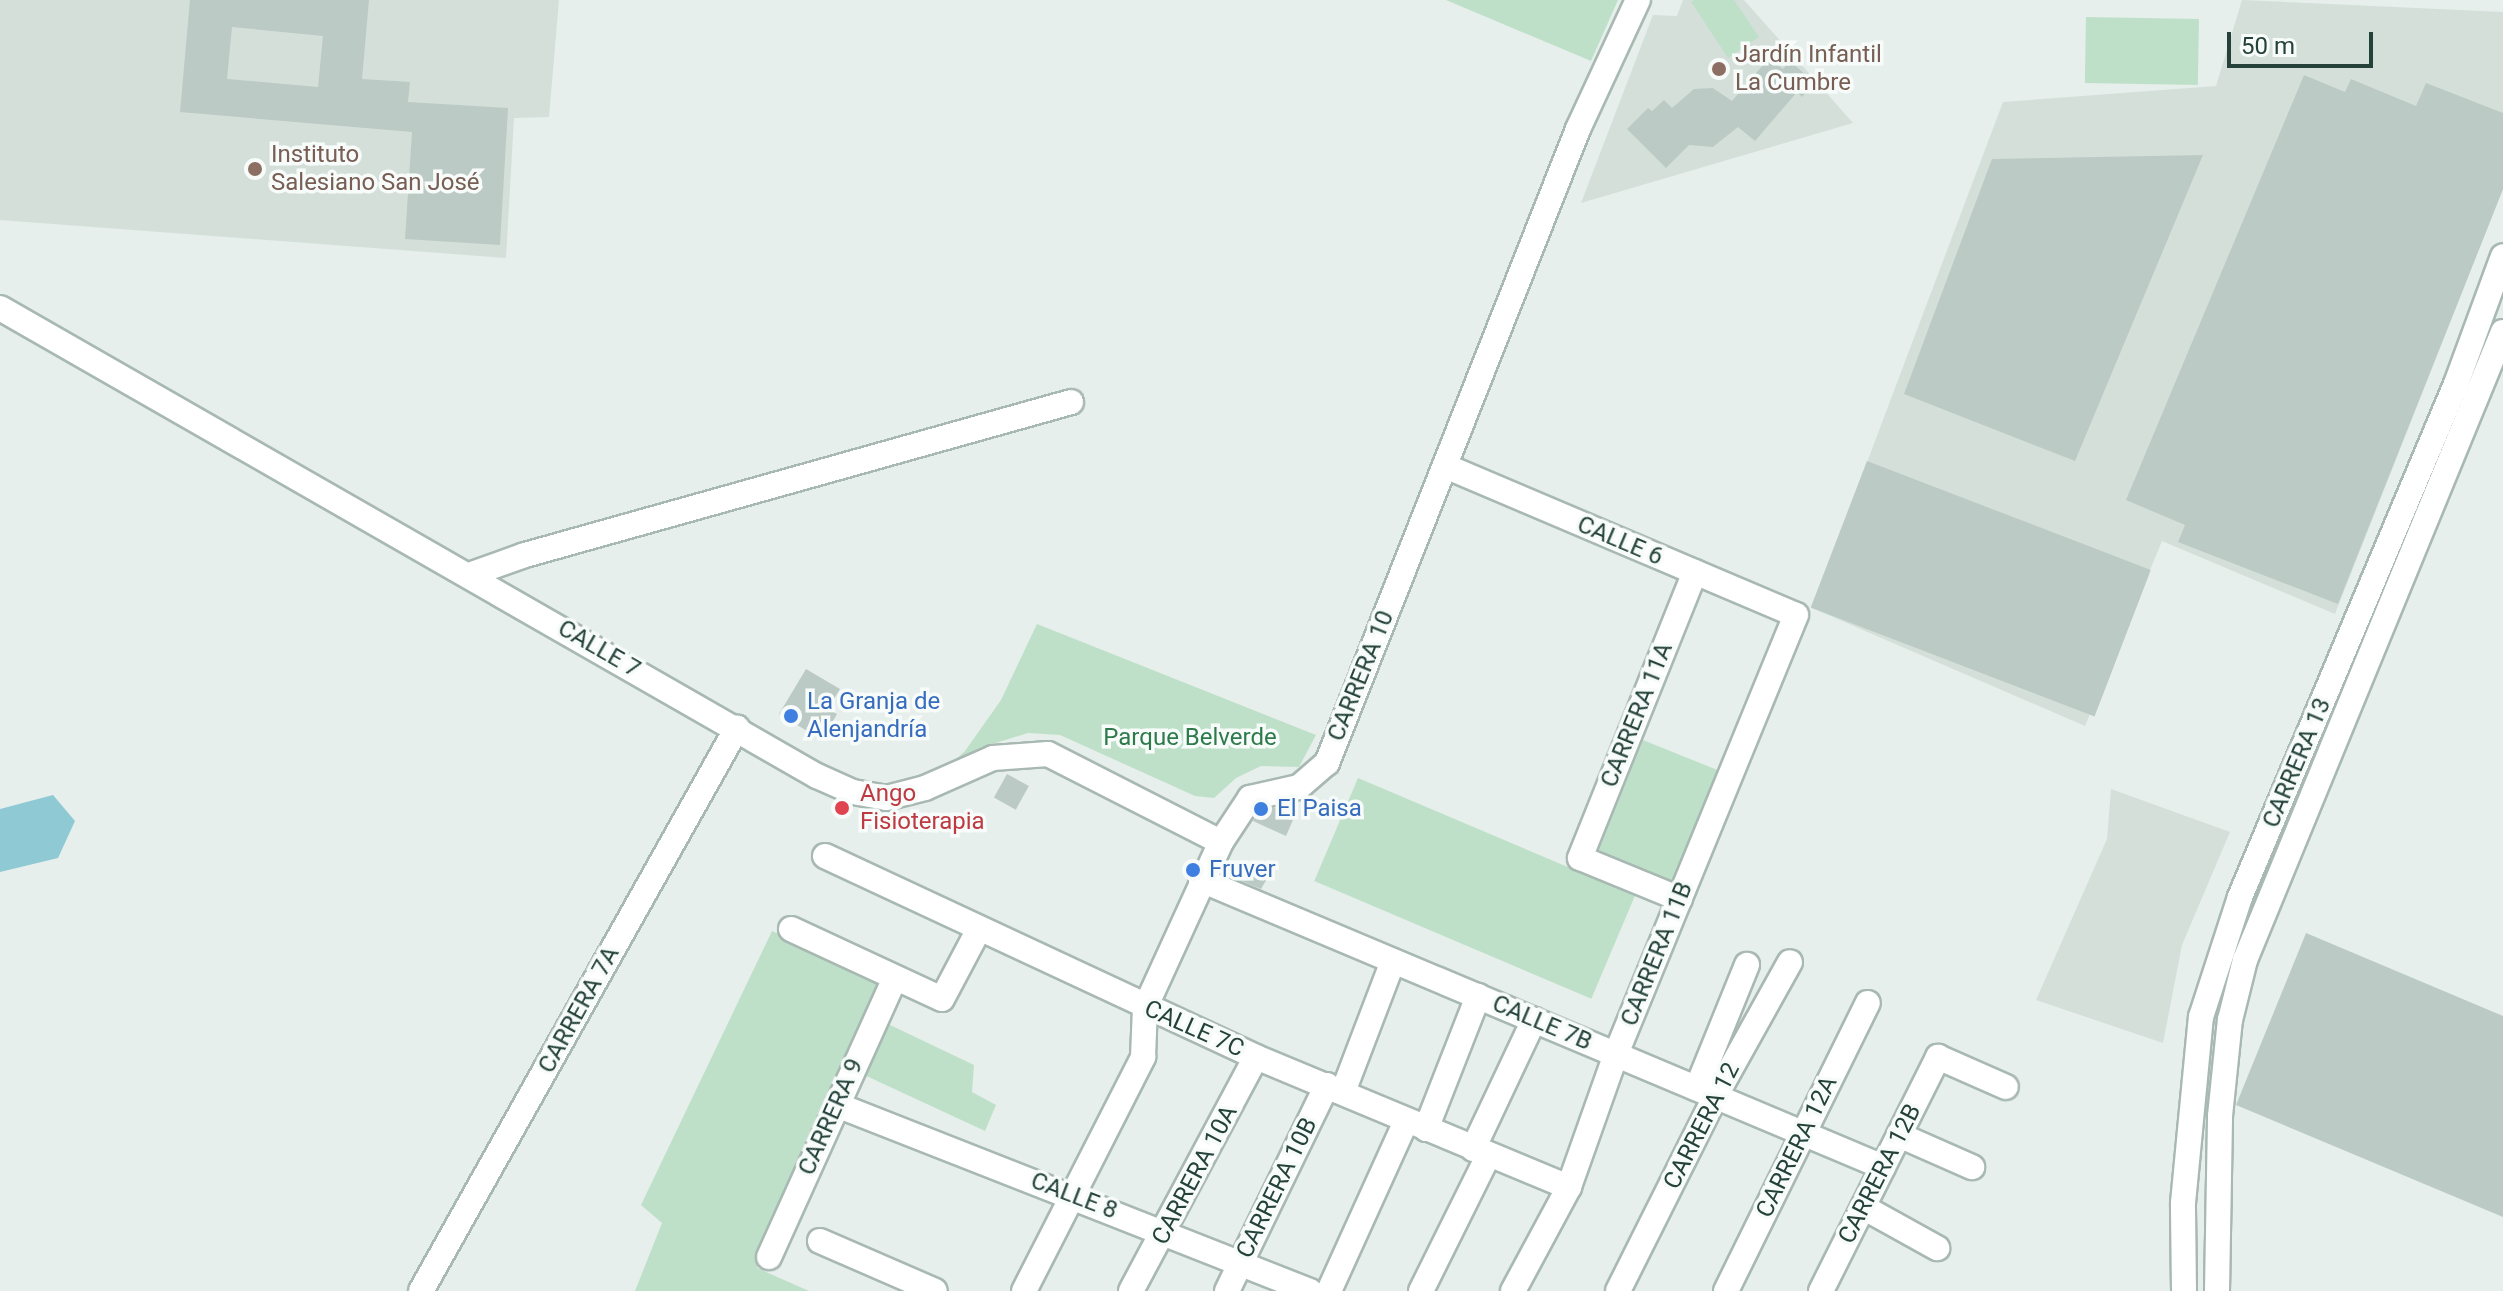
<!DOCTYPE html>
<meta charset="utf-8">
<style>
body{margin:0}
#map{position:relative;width:2503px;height:1291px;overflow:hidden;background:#e6efeb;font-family:Roboto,sans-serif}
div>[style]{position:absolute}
.built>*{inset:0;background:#d4dfda}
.green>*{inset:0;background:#bfe0c8;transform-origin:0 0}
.water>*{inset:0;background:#8ec9d4}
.building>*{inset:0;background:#bbcac4;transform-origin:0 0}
.roads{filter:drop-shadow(2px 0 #a8b8b2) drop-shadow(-2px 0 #a8b8b2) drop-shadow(0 2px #a8b8b2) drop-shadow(0 -2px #a8b8b2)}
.minor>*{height:24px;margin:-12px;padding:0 12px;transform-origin:12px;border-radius:12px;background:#fff}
.dots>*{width:22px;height:22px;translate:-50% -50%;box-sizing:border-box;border:4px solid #f7fbf9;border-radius:50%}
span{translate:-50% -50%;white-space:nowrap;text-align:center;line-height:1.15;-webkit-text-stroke:7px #f7fbf9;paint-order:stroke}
.education-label{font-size:24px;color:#785e54}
.left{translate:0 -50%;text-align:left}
.street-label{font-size:24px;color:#24423a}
.shop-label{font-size:24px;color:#366cbe}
.park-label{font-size:24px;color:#2d7a4b}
.health-label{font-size:24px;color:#be3a42}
.scale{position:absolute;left:2227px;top:32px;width:146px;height:36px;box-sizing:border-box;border:4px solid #24423a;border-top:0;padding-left:10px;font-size:24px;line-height:28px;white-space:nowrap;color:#24423a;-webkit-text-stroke:6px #f7fbf9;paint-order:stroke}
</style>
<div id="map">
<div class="built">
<i style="clip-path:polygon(0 0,559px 0,549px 117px,514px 118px,506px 258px,0 220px)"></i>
<i style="clip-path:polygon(1683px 0,1744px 0,1853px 123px,1581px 203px,1653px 15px,1677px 16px)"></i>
<i style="clip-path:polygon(2242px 0,2503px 12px,2503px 189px,2335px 614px,2162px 541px,2085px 726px,1812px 608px,2003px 102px,2216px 86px)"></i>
<i style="clip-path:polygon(2111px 789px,2230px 832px,2182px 945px,2163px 1043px,2036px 1000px,2107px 839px)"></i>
</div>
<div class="green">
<i style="clip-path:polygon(1446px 0,1618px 0,1591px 61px)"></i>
<i style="clip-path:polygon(1694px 0,1734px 0,1759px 37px,1728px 58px,1691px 2px)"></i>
<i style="left:2086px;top:17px;width:113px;height:66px;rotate:1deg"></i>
<i style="clip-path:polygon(1037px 624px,1316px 735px,1299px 767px,1261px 766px,1236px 778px,1214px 798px,1195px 796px,1060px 735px,1028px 733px,986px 746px,944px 770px,965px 751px,1001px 700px)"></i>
<i style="left:1643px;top:740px;width:87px;height:121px;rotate:22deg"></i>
<i style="left:1358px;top:778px;width:301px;height:112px;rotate:23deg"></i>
<i style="clip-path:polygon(772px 931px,899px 990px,888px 1024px,974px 1065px,972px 1092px,996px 1105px,985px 1131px,847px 1067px,757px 1268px,809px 1291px,635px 1291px,662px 1223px,641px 1205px)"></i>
</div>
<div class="water">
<i style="clip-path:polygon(53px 795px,75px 821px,58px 858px,0 872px,0 809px)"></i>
</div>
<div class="building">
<i style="clip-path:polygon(evenodd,190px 0,369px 0,362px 79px,410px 82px,408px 102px,508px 108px,500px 245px,405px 239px,412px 132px,180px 112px,190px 0,232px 27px,323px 36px,318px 87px,227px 79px,232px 27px)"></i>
<i style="clip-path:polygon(1769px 58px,1783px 69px,1790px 61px,1815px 83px,1802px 97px,1797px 92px,1755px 141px,1738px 127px,1713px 147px,1689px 145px,1666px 168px,1627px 129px,1648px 108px,1652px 111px,1664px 100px,1672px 108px,1694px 89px,1713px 88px,1732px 101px)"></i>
<i style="clip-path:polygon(2304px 75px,2345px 92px,2351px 79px,2416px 106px,2426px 83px,2503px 113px,2503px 189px,2338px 604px,2178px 542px,2185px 525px,2126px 500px)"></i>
<i style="clip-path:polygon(2203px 155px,2075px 461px,1904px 394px,1992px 159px)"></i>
<i style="left:1867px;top:461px;width:304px;height:157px;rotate:21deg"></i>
<i style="clip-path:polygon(806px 669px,840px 689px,828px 709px,837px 714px,822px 740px,779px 714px)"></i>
<i style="left:1007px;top:774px;width:25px;height:27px;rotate:29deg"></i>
<i style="clip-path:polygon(1281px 806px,1296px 813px,1286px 836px,1253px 821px,1259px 811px)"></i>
<i style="clip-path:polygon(1237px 861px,1268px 877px,1261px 889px,1229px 876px)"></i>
<i style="clip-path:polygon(2306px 933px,2503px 1016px,2503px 1217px,2236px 1105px)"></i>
</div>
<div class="roads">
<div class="minor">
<i style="left:0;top:308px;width:942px;rotate:29.81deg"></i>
<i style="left:817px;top:776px;width:39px;rotate:24deg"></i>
<i style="left:853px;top:792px;width:34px;rotate:10deg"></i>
<i style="left:886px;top:798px;width:40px;rotate:-14.4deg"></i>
<i style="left:925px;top:788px;width:74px;rotate:-23.8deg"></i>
<i style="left:993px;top:758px;width:55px;rotate:-4.2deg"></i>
<i style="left:1048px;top:754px;width:194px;rotate:27deg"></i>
<i style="left:1445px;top:466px;width:381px;rotate:23deg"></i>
<i style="left:1796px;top:615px;width:474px;rotate:112.3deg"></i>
<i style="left:1616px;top:1054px;width:141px;rotate:109.5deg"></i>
<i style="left:1569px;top:1187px;width:118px;rotate:118.3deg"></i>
<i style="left:469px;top:575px;width:59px;rotate:-19.7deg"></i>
<i style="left:525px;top:555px;width:567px;rotate:-15.65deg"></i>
<i style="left:825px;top:856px;width:476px;rotate:25deg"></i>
<i style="left:1256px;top:1057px;width:339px;rotate:22.6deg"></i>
<i style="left:1201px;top:880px;width:740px;rotate:22.82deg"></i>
<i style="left:1680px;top:899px;width:108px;rotate:-157.7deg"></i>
<i style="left:1580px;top:858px;width:308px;rotate:-68.1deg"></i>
<i style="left:791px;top:929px;width:166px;rotate:24.9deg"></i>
<i style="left:942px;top:999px;width:77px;rotate:-62.1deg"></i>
<i style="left:1697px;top:1088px;width:133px;rotate:-67.9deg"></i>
<i style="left:1343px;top:1092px;width:140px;rotate:-69.1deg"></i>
<i style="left:837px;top:1105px;width:508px;rotate:21.47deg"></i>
<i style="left:1426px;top:1129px;width:143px;rotate:-68.6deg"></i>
<i style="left:1899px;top:1135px;width:80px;rotate:23.7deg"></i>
<i style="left:1473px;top:1149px;width:143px;rotate:-64.7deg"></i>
<i style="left:1863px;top:1207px;width:85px;rotate:29deg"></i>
<i style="left:820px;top:1241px;width:125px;rotate:23.5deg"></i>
<i style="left:769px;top:1257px;width:306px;rotate:-65.7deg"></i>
<i style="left:421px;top:1291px;width:646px;rotate:-60.7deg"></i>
<i style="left:1024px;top:1291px;width:263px;rotate:-63deg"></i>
<i style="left:1143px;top:1057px;width:49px;rotate:-87.7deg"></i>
<i style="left:1145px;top:1008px;width:183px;rotate:-65.4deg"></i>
<i style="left:1221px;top:842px;width:53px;rotate:-56.6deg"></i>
<i style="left:1250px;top:798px;width:50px;rotate:-12.7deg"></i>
<i style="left:1299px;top:787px;width:37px;rotate:-41deg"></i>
<i style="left:1327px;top:763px;width:682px;rotate:-68.4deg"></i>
<i style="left:1578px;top:129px;width:142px;rotate:-65.1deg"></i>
<i style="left:1131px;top:1291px;width:265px;rotate:-61.9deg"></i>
<i style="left:1227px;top:1291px;width:229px;rotate:-64.1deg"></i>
<i style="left:1329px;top:1291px;width:187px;rotate:-65.6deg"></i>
<i style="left:1421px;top:1291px;width:151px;rotate:-63.6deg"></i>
<i style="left:1618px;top:1291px;width:219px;rotate:-63.4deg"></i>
<i style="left:1716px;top:1095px;width:152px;rotate:-60.9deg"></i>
<i style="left:1726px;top:1291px;width:321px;rotate:-63.8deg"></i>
<i style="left:1821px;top:1291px;width:262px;rotate:-63.4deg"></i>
<i style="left:1938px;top:1057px;width:74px;rotate:23.8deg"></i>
<i style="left:2184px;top:1291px;width:88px;rotate:-90.7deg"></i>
<i style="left:2183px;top:1203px;width:187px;rotate:-84.5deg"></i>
<i style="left:2201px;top:1017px;width:126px;rotate:-72deg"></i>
<i style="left:2240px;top:897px;width:557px;rotate:-67.17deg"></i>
<i style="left:2456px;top:384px;width:136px;rotate:-69.8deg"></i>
<i style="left:2217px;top:1291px;width:175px;rotate:-89deg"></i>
<i style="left:2220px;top:1116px;width:97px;rotate:-84.1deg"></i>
<i style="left:2230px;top:1020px;width:62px;rotate:-76deg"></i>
<i style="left:2245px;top:960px;width:679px;rotate:-67.67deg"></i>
</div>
</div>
<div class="dots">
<i style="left:1719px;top:69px;background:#8d6e63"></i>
<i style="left:255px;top:169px;background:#8d6e63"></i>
<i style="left:791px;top:716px;background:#3f7fe0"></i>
<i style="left:842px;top:808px;background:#e0444e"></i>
<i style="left:1261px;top:809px;background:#3f7fe0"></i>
<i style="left:1193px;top:870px;background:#3f7fe0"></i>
</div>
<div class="education-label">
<span class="left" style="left:1735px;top:69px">Jardín Infantil<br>La Cumbre</span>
<span class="left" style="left:271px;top:169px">Instituto<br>Salesiano San José</span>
</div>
<div class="street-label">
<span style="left:1620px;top:541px;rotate:23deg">CALLE 6</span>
<span style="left:599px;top:649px;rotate:30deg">CALLE 7</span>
<span style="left:1361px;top:676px;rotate:-68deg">CARRERA 10</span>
<span style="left:1637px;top:715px;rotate:-68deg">CARRERA 11A</span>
<span style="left:2297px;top:763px;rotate:-67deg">CARRERA 13</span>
<span style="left:1657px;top:954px;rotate:-68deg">CARRERA 11B</span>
<span style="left:579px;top:1010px;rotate:-61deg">CARRERA 7A</span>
<span style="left:1542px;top:1023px;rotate:23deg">CALLE 7B</span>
<span style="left:1194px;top:1029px;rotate:24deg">CALLE 7C</span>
<span style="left:831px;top:1117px;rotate:-66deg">CARRERA 9</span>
<span style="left:1702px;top:1126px;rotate:-63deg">CARRERA 12</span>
<span style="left:1797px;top:1147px;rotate:-64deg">CARRERA 12A</span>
<span style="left:1880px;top:1174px;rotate:-63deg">CARRERA 12B</span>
<span style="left:1195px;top:1175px;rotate:-62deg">CARRERA 10A</span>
<span style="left:1277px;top:1188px;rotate:-64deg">CARRERA 10B</span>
<span style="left:1074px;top:1196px;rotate:21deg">CALLE 8</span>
</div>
<div class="shop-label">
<span class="left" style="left:807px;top:716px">La Granja de<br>Alenjandría</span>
<span class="left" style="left:1277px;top:809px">El Paisa</span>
<span class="left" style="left:1209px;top:870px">Fruver</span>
</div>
<div class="park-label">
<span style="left:1190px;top:738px">Parque Belverde</span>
</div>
<div class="health-label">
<span class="left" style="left:860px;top:808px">Ango<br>Fisioterapia</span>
</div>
<div class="scale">50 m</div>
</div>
